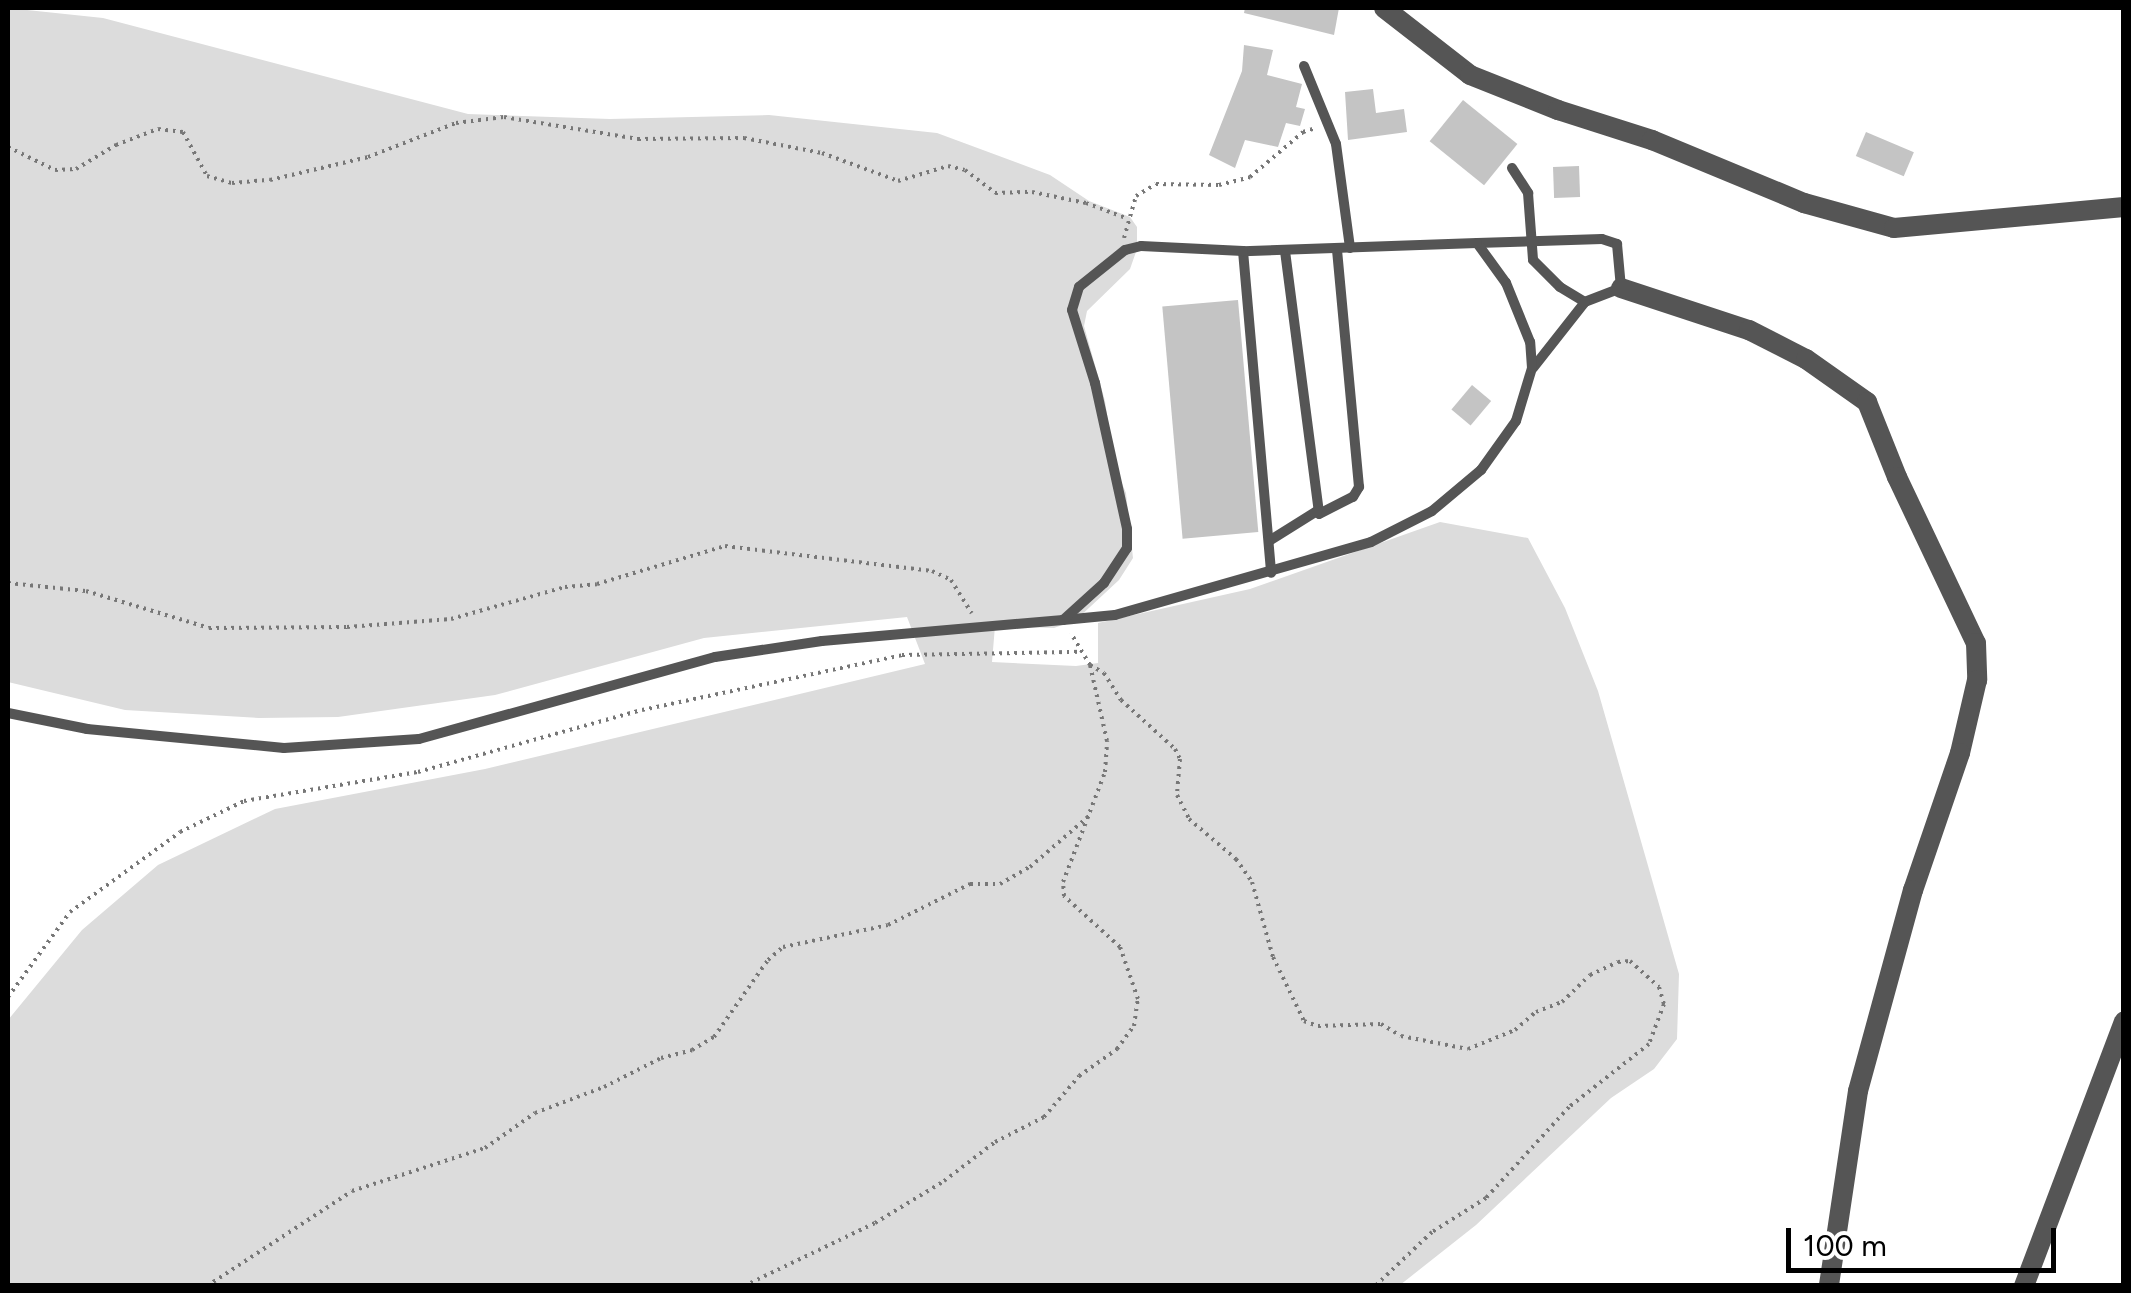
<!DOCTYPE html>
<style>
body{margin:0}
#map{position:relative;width:2131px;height:1293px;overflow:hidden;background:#fff;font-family:Figtree,sans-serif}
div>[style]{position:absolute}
.green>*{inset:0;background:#dcdcdc}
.building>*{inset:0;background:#c4c4c4;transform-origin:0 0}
.path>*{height:4px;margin-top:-2px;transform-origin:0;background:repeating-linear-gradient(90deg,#777 0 2.5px,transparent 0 7.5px)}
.service>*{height:10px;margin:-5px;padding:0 5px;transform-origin:5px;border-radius:5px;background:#555}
.minor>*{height:20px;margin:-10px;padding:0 10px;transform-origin:10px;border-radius:10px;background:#555}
span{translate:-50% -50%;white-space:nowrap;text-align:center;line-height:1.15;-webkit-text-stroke:8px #fff;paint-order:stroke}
.frame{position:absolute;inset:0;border:10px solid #000;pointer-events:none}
.scale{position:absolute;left:1786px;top:1228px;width:270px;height:45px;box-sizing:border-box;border:5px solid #000;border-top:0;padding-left:12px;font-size:30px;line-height:35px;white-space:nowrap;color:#000;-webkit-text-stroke:8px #fff;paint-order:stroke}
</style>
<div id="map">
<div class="green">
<i style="clip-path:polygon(8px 8px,103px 18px,468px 114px,610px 119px,769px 115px,937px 133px,1050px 175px,1089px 201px,1130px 217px,1137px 227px,1137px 249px,1130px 269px,1087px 311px,1084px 326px,1105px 401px,1115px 467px,1126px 493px,1133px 558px,1119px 580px,1076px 620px,1054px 628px,995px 626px,992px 662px,1076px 666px,1098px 663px,1098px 623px,1250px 589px,1440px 522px,1528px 538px,1565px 608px,1598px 691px,1679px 974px,1677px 1039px,1654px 1069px,1611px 1098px,1476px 1225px,1400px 1285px,8px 1286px,8px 1020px,82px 930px,158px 865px,275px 809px,485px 769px,925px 664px,907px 617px,704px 638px,495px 695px,338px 717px,259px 718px,125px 710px,8px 682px)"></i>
</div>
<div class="building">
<i style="clip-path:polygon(1245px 8px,1339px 8px,1334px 35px,1244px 13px)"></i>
<i style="clip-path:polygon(1244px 45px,1273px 50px,1267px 75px,1302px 84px,1296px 107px,1305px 109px,1300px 126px,1286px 123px,1278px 147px,1245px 140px,1235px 168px,1209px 155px,1242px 71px)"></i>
<i style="clip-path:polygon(1373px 89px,1376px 113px,1404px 109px,1407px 132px,1348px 140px,1345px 92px)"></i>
<i style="left:1463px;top:100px;width:70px;height:53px;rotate:39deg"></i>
<i style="left:1866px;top:132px;width:52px;height:26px;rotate:23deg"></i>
<i style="left:1579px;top:166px;width:31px;height:26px;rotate:88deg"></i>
<i style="left:1238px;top:300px;width:233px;height:76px;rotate:85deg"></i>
<i style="left:1472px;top:385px;width:25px;height:32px;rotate:40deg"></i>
</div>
<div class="path">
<i style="left:8px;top:147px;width:52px;rotate:26.1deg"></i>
<i style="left:55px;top:170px;width:21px;rotate:-3deg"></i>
<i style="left:76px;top:169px;width:47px;rotate:-31deg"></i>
<i style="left:116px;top:145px;width:45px;rotate:-20.9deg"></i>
<i style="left:158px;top:129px;width:25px;rotate:7deg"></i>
<i style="left:183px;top:132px;width:50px;rotate:61.4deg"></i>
<i style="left:207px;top:176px;width:26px;rotate:16deg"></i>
<i style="left:232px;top:183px;width:38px;rotate:-5deg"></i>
<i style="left:270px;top:180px;width:101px;rotate:-13.2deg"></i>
<i style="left:368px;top:157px;width:94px;rotate:-21.1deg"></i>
<i style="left:456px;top:123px;width:48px;rotate:-7.1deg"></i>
<i style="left:504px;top:117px;width:136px;rotate:9.3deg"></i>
<i style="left:638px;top:139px;width:106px;rotate:-0.5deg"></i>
<i style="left:744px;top:138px;width:79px;rotate:10.9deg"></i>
<i style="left:822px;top:153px;width:81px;rotate:20.2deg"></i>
<i style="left:898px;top:181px;width:52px;rotate:-16.7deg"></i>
<i style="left:948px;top:166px;width:17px;rotate:13deg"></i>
<i style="left:965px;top:170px;width:38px;rotate:37deg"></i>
<i style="left:995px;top:193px;width:37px;rotate:-2deg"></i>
<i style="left:1032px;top:192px;width:55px;rotate:11.5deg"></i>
<i style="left:1086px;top:203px;width:43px;rotate:20.6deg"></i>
<i style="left:1124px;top:238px;width:44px;rotate:-74.1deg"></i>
<i style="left:1136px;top:196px;width:23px;rotate:-31deg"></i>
<i style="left:1156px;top:184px;width:63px;rotate:0.9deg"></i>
<i style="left:1219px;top:185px;width:32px;rotate:-14deg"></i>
<i style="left:1250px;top:177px;width:70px;rotate:-40.3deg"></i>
<i style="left:1303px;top:132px;width:14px;rotate:-17deg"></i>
<i style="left:8px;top:583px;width:78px;rotate:5.9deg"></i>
<i style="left:86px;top:591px;width:128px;rotate:16.7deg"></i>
<i style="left:209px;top:628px;width:138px;rotate:-0.4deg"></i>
<i style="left:347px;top:627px;width:104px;rotate:-4.4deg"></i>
<i style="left:451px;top:619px;width:118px;rotate:-15.7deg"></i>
<i style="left:565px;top:587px;width:32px;rotate:-5deg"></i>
<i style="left:597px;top:584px;width:134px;rotate:-16.5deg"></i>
<i style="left:725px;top:546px;width:209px;rotate:6.9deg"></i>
<i style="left:932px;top:571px;width:21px;rotate:25deg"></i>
<i style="left:951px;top:580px;width:39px;rotate:58deg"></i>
<i style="left:1090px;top:665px;width:16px;rotate:30deg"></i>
<i style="left:1104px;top:673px;width:32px;rotate:58deg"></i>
<i style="left:1121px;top:700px;width:73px;rotate:42.2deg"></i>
<i style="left:1175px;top:749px;width:11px;rotate:63deg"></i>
<i style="left:1180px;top:759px;width:36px;rotate:95deg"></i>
<i style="left:1177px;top:795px;width:27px;rotate:63deg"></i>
<i style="left:1189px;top:819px;width:62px;rotate:40.4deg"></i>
<i style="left:1236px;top:859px;width:28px;rotate:55deg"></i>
<i style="left:1252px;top:882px;width:78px;rotate:74.4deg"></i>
<i style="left:1273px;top:957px;width:71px;rotate:64.2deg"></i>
<i style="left:1304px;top:1021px;width:15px;rotate:20deg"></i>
<i style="left:1318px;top:1026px;width:63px;rotate:-1.8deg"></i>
<i style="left:1381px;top:1024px;width:23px;rotate:31deg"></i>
<i style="left:1401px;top:1036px;width:68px;rotate:11deg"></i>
<i style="left:1468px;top:1049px;width:51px;rotate:-22deg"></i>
<i style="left:1515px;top:1030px;width:28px;rotate:-41deg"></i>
<i style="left:1536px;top:1012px;width:28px;rotate:-21deg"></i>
<i style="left:1562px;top:1002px;width:39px;rotate:-44deg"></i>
<i style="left:1590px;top:975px;width:31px;rotate:-25deg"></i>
<i style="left:1618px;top:962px;width:12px;rotate:-5deg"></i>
<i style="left:1630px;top:961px;width:39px;rotate:42deg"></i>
<i style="left:1659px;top:987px;width:18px;rotate:74deg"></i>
<i style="left:1664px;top:1004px;width:43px;rotate:110.6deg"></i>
<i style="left:1649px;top:1044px;width:102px;rotate:141.8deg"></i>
<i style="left:1569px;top:1107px;width:123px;rotate:132.4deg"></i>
<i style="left:1486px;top:1198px;width:64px;rotate:147.8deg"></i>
<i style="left:1432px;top:1232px;width:79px;rotate:136.5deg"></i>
<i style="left:8px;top:997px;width:105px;rotate:-53.9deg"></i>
<i style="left:70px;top:912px;width:136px;rotate:-36deg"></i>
<i style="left:180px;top:832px;width:71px;rotate:-25.8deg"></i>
<i style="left:244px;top:801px;width:176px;rotate:-9.5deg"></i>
<i style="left:418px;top:772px;width:232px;rotate:-15.5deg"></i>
<i style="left:642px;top:710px;width:266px;rotate:-11.9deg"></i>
<i style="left:902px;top:655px;width:180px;rotate:-1deg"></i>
<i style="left:207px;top:1286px;width:173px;rotate:-33.2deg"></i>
<i style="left:352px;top:1191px;width:140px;rotate:-17.9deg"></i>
<i style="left:485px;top:1148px;width:61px;rotate:-35deg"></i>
<i style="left:535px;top:1113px;width:74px;rotate:-20.6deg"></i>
<i style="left:604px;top:1087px;width:64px;rotate:-27deg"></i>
<i style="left:661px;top:1058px;width:32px;rotate:-14deg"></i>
<i style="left:692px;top:1050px;width:26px;rotate:-31deg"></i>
<i style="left:714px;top:1037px;width:94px;rotate:-55deg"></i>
<i style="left:768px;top:960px;width:20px;rotate:-41deg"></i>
<i style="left:783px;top:947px;width:107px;rotate:-11.8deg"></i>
<i style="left:888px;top:925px;width:92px;rotate:-26.6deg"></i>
<i style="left:970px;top:884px;width:30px"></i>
<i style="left:1000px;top:884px;width:34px;rotate:-30deg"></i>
<i style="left:1030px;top:867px;width:79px;rotate:-40.9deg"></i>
<i style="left:744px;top:1286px;width:145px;rotate:-25.7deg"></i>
<i style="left:875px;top:1223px;width:81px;rotate:-31.3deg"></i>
<i style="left:944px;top:1181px;width:64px;rotate:-37.4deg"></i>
<i style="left:995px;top:1142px;width:55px;rotate:-27deg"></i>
<i style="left:1044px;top:1117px;width:54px;rotate:-49.5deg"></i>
<i style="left:1079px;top:1076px;width:47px;rotate:-35.4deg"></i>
<i style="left:1117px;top:1049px;width:29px;rotate:-54deg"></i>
<i style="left:1134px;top:1026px;width:27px;rotate:-82deg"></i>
<i style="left:1138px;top:999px;width:55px;rotate:-109.1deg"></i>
<i style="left:1120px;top:947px;width:76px;rotate:-137.7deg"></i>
<i style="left:1064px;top:896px;width:14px;rotate:-94deg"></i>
<i style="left:1063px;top:882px;width:118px;rotate:-69.1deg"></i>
<i style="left:1105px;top:772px;width:31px;rotate:-86deg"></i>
<i style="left:1107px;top:741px;width:78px;rotate:-102.6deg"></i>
<i style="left:1090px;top:665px;width:37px;rotate:-121deg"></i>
</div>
<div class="service">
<i style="left:1304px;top:66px;width:84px;rotate:67.7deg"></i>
<i style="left:1336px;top:144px;width:105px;rotate:82.3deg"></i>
<i style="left:1512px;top:168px;width:30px;rotate:57deg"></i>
<i style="left:1528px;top:193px;width:67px;rotate:85.7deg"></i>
<i style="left:1533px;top:260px;width:38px;rotate:45deg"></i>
<i style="left:1560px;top:287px;width:29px;rotate:31deg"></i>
<i style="left:1477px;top:243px;width:125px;rotate:-1.8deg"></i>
<i style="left:1602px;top:239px;width:16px;rotate:18deg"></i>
<i style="left:1617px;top:244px;width:44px;rotate:84.8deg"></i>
<i style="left:1621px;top:288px;width:39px;rotate:159deg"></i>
<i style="left:1585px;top:302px;width:84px;rotate:128.2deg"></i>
<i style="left:1243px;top:251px;width:323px;rotate:85deg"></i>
<i style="left:1285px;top:251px;width:265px;rotate:82.6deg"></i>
<i style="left:1319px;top:514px;width:38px;rotate:-27deg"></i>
<i style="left:1353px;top:497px;width:12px;rotate:-59deg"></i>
<i style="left:1359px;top:487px;width:239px;rotate:-95.3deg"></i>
<i style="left:1269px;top:541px;width:57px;rotate:-32deg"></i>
<i style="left:8px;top:713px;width:81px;rotate:11.4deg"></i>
<i style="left:87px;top:729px;width:198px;rotate:5.5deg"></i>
<i style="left:284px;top:748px;width:135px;rotate:-3.8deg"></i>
<i style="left:419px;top:739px;width:307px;rotate:-15.5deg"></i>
<i style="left:715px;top:657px;width:108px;rotate:-8.5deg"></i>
<i style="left:822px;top:641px;width:242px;rotate:-5deg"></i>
<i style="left:1063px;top:620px;width:52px;rotate:-5.5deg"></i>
<i style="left:1115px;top:615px;width:266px;rotate:-15.9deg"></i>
<i style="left:1371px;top:542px;width:68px;rotate:-26.9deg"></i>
<i style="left:1432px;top:511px;width:64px;rotate:-39.9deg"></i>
<i style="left:1481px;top:470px;width:60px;rotate:-54.5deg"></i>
<i style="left:1516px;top:421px;width:55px;rotate:-73.2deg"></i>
<i style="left:1532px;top:368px;width:26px;rotate:-94deg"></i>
<i style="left:1530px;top:342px;width:64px;rotate:-112.1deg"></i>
<i style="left:1506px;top:283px;width:49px;rotate:-125.9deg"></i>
<i style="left:1477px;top:243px;width:234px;rotate:178deg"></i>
<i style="left:1243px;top:251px;width:102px;rotate:-177.2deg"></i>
<i style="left:1141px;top:246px;width:16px;rotate:166deg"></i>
<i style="left:1125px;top:250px;width:59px;rotate:141.2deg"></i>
<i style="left:1079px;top:287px;width:24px;rotate:107deg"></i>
<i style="left:1072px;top:310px;width:77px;rotate:72.5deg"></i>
<i style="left:1095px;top:383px;width:149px;rotate:77.6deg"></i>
<i style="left:1127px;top:529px;width:19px;rotate:90deg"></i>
<i style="left:1127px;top:548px;width:42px;rotate:123.3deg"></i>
<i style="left:1104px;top:583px;width:55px;rotate:137.9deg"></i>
</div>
<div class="minor">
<i style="left:1384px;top:8px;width:109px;rotate:37.9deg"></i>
<i style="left:1470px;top:75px;width:95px;rotate:21.7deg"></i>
<i style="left:1558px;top:110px;width:99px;rotate:17.7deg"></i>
<i style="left:1652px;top:140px;width:165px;rotate:22.5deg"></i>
<i style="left:1804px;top:203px;width:93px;rotate:15.5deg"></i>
<i style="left:1894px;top:228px;width:231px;rotate:-5.2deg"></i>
<i style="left:1621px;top:288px;width:135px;rotate:18.2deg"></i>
<i style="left:1749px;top:330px;width:64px;rotate:27deg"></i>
<i style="left:1806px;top:359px;width:75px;rotate:35.2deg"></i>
<i style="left:1867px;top:402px;width:81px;rotate:68.2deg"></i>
<i style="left:1897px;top:477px;width:184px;rotate:64.6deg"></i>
<i style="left:1976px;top:643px;width:37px;rotate:88deg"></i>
<i style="left:1977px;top:680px;width:75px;rotate:103.1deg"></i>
<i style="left:1960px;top:753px;width:145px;rotate:108.9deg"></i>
<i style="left:1913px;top:890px;width:208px;rotate:105.3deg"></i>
<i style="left:1858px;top:1091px;width:197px;rotate:98.5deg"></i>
<i style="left:2024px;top:1286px;width:283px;rotate:-69.3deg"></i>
</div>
<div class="frame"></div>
<div class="scale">100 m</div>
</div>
